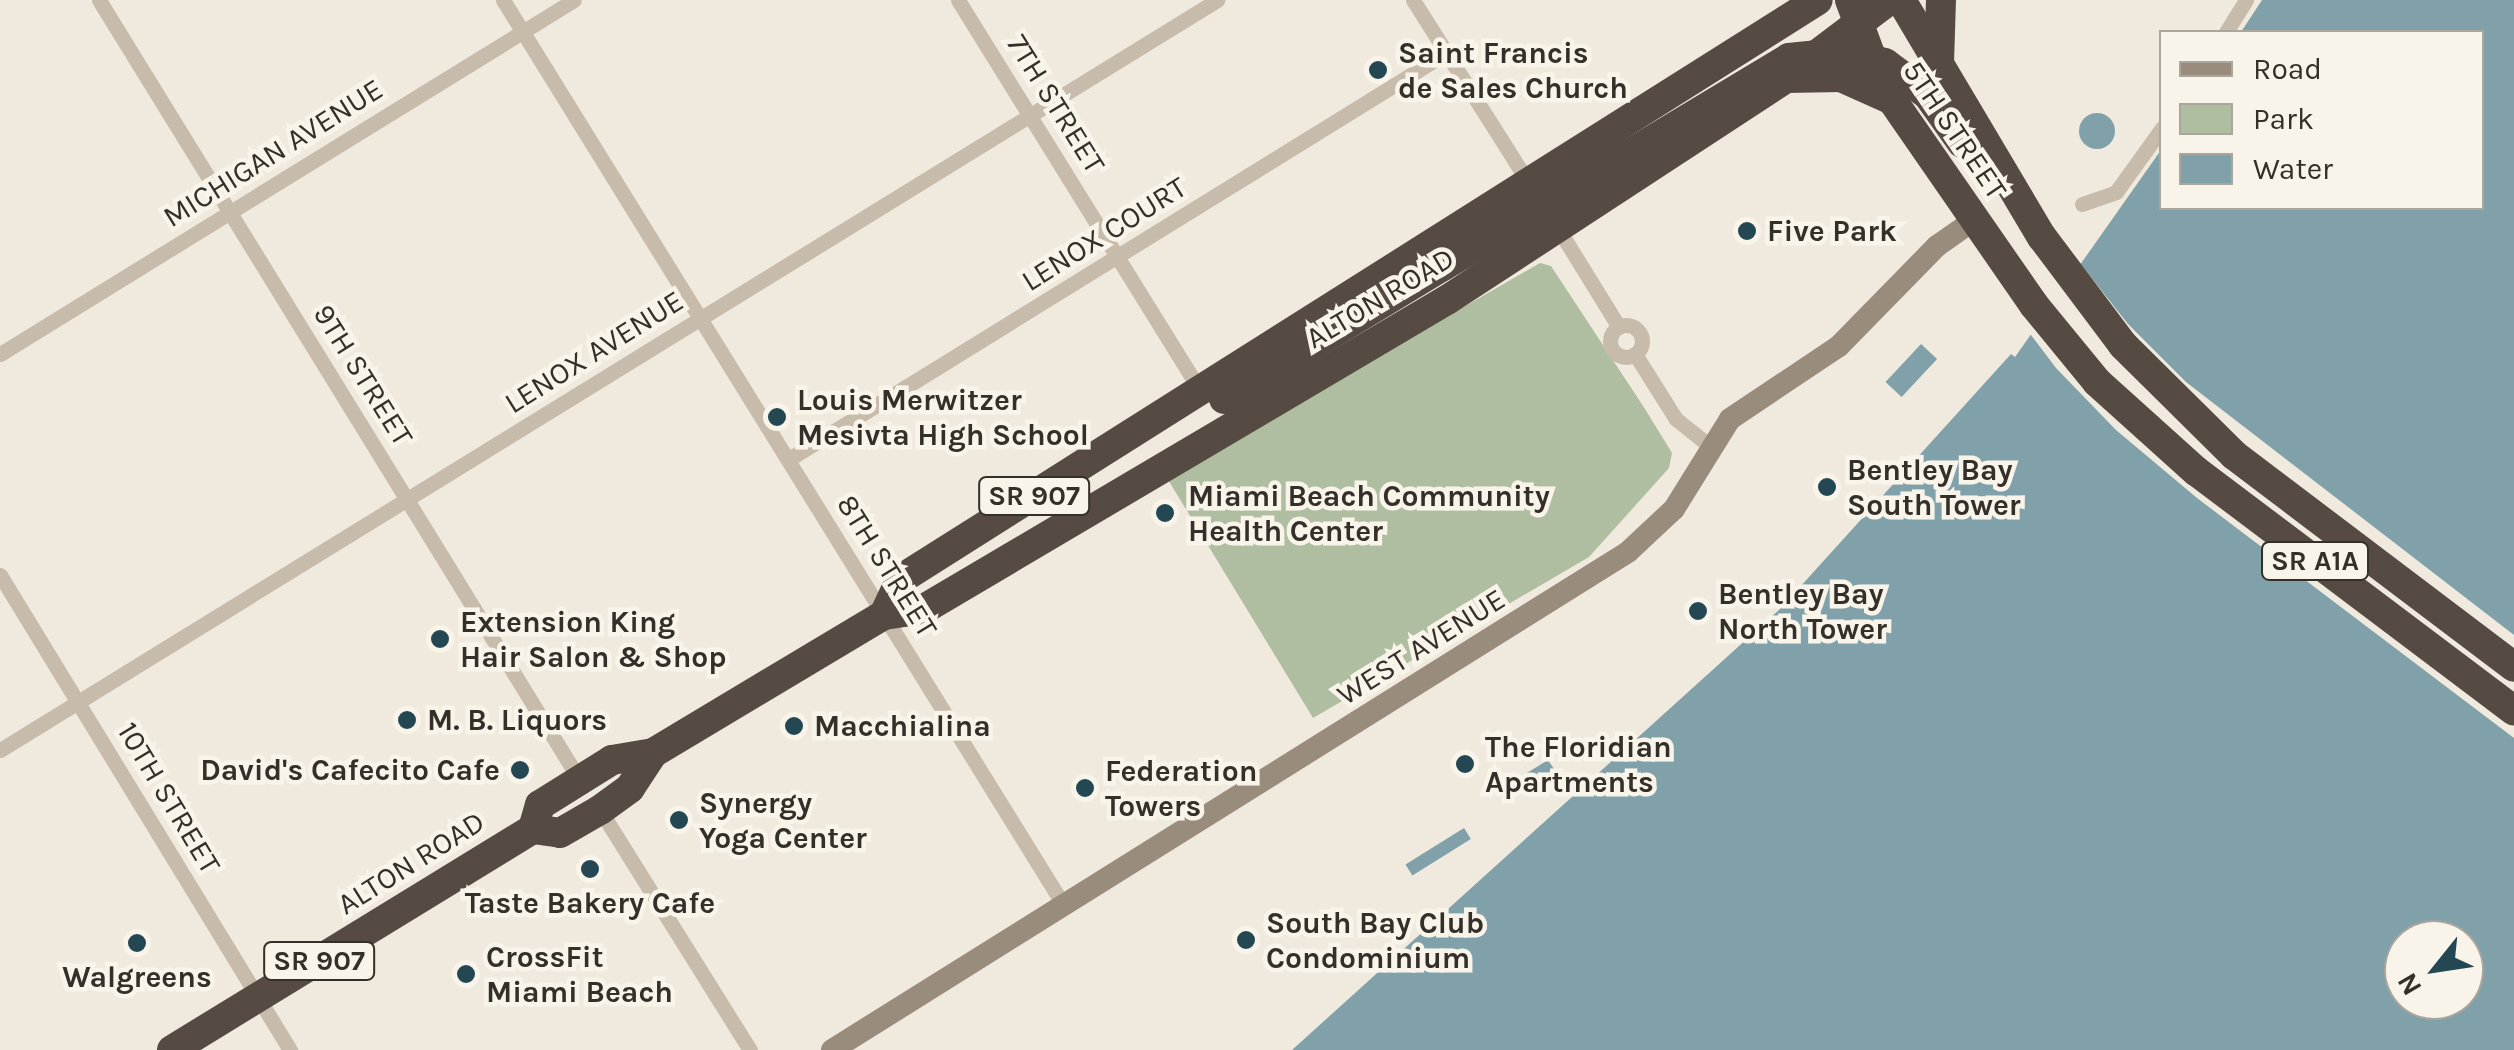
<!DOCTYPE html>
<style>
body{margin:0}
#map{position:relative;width:2514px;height:1050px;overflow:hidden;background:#f0eade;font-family:Karla,sans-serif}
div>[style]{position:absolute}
.green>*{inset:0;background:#afbda0}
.water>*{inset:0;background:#80a1aa;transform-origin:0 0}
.round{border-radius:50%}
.pier>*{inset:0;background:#f0eade}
.street>*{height:15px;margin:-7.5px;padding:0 7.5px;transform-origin:7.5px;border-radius:7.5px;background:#c7bcab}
.street>.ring{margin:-7.5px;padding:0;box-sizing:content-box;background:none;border:15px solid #c7bcab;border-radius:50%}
.secondary>*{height:22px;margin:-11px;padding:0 11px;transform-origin:11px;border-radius:11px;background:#9a8c7d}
.highway>*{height:30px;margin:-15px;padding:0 15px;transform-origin:15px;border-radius:15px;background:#554b42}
.highway-bridge>*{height:30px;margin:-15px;padding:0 15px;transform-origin:15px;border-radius:15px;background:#554b42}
.dots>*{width:28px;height:28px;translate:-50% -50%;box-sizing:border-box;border:5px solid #f8f4ea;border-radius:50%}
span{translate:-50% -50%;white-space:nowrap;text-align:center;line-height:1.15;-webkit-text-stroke:9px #f8f4ea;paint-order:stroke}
.shield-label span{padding:2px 8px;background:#f8f4ea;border:2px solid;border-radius:8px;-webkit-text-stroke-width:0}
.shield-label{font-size:28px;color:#352f2a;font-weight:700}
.poi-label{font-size:30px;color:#352f2a;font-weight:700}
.left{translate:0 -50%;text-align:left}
.right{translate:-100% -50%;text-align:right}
.street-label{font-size:30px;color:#352f2a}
.legend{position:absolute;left:2159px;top:30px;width:325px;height:180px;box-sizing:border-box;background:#f8f4ea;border:2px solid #aaa59d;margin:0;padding:12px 18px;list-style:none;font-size:30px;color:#352f2a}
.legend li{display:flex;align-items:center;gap:20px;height:50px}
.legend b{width:50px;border:2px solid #aaa59d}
.north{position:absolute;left:2384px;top:920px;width:100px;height:100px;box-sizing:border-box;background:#f8f4ea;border:2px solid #aaa59d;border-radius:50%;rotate:240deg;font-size:28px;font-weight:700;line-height:40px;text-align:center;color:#352f2a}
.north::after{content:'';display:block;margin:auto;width:35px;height:45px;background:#244853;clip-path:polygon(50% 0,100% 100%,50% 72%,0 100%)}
</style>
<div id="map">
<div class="green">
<i style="clip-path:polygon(1540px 263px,1551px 266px,1645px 409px,1672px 453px,1669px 468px,1589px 557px,1313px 718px,1167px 478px)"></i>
</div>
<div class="water">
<i style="clip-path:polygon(evenodd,2262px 0,2514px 0,2514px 1050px,1292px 1050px,1780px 609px,2011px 354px,2015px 357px,2161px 150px,2162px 208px,2482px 208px,2482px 32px,2241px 32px,2262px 0,2404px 940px,2464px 940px,2464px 1000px,2404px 1000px,2404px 940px)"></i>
<i class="round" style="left:2079px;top:113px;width:36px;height:36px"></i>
<i style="left:1921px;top:344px;width:22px;height:52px;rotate:43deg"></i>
<i style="clip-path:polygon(1548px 760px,1556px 772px,1551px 778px,1522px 794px,1514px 781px)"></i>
<i style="left:1464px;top:828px;width:13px;height:69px;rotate:58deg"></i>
</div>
<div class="pier">
<i style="clip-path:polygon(2075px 257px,2128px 324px,2186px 382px,2514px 635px,2514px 738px,2197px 498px,2116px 430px,2056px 368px,2025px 327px)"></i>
</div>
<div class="street">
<i style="left:99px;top:0;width:915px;rotate:58.36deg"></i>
<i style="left:503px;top:0;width:1066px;rotate:58.23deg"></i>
<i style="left:958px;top:0;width:460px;rotate:58.2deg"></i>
<i style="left:1413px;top:0;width:219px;rotate:57.7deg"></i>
<i style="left:2226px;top:32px;width:38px;rotate:-58deg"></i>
<i style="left:2082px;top:204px;width:36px;rotate:-19deg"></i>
<i style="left:2116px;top:192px;width:79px;rotate:-54.3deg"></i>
<i style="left:1559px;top:230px;width:114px;rotate:58.3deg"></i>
<i class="ring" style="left:1610px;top:325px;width:17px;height:17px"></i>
<i style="left:0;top:354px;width:674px;rotate:-31.66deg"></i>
<i style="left:1635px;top:354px;width:77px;rotate:57.8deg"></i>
<i style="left:1676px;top:419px;width:45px;rotate:38.7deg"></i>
<i style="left:789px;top:459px;width:772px;rotate:-31.71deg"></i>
<i style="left:0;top:575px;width:557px;rotate:58.59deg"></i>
<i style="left:0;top:750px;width:1430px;rotate:-31.64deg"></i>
<i style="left:600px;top:810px;width:283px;rotate:58deg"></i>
</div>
<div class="secondary">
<i style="left:832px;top:1050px;width:939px;rotate:-32.03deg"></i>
<i style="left:1628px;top:552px;width:63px;rotate:-43.1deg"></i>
<i style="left:1674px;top:509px;width:106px;rotate:-58.1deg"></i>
<i style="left:1730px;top:419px;width:131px;rotate:-33.8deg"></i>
<i style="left:1839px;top:346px;width:140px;rotate:-45.6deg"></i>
<i style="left:1937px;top:246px;width:45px;rotate:-35.1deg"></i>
</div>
<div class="highway">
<i style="left:1850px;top:0;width:90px;rotate:69.7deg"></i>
<i style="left:1881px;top:84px;width:269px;rotate:55.3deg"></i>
<i style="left:2034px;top:305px;width:99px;rotate:50.7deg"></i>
<i style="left:2097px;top:382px;width:133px;rotate:42deg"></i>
<i style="left:2196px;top:471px;width:398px;rotate:37deg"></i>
<i style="left:1901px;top:0;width:276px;rotate:59.3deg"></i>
<i style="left:2042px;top:237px;width:135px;rotate:53.1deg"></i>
<i style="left:2123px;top:345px;width:156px;rotate:44.7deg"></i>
<i style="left:2234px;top:455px;width:351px;rotate:37.1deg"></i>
<i style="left:1939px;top:63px;width:63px;rotate:-88.2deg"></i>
<i style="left:1786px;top:78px;width:55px;rotate:-1deg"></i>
<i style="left:1841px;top:77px;width:54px;rotate:24.2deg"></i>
<i style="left:1224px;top:399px;width:256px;rotate:-31.3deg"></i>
<i style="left:884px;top:615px;width:40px;rotate:-65deg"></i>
<i style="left:901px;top:579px;width:1084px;rotate:-32.27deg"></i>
<i style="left:533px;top:829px;width:25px;rotate:-74deg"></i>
<i style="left:540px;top:805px;width:85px;rotate:-32deg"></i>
<i style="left:612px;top:760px;width:42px;rotate:-9.7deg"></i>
<i style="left:653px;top:753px;width:269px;rotate:-30.9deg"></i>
<i style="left:884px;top:615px;width:40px;rotate:-8.5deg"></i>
<i style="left:924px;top:609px;width:607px;rotate:-30.58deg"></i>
<i style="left:1447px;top:300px;width:405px;rotate:-33.2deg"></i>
<i style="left:1786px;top:78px;width:129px;rotate:-37.1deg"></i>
<i style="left:172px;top:1050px;width:423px;rotate:-31.5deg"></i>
<i style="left:533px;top:829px;width:27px;rotate:8deg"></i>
<i style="left:560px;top:833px;width:46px;rotate:-29.9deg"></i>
<i style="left:600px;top:810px;width:37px;rotate:-36deg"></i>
<i style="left:630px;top:788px;width:42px;rotate:-56.7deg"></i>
</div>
<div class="highway-bridge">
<i style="left:1443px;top:266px;width:404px;rotate:-31deg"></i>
<i style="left:1789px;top:58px;width:59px;rotate:-5.8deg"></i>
<i style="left:1848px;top:52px;width:39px;rotate:17deg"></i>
<i style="left:1885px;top:63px;width:54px;rotate:36.7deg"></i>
<i style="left:1928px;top:95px;width:59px;rotate:54.7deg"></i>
</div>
<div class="dots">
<i style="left:1378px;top:70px;background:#244853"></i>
<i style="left:1747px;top:231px;background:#244853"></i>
<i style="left:777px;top:417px;background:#244853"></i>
<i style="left:1827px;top:487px;background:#244853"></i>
<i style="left:1165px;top:513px;background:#244853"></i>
<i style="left:1698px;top:611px;background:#244853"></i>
<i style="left:440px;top:639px;background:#244853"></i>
<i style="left:407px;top:720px;background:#244853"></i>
<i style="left:794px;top:726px;background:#244853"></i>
<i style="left:1465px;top:764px;background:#244853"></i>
<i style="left:520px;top:770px;background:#244853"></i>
<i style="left:1085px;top:788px;background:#244853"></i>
<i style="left:679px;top:820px;background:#244853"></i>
<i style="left:590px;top:869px;background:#244853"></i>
<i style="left:1246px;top:940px;background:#244853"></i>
<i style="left:137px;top:943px;background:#244853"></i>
<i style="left:466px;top:974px;background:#244853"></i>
</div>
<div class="shield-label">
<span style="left:1034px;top:496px">SR 907</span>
<span style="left:2315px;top:561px">SR A1A</span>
<span style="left:319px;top:961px">SR 907</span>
</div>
<div class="poi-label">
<span class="left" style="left:1398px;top:70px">Saint Francis<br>de Sales Church</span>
<span class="left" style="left:1767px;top:231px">Five Park</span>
<span class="left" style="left:797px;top:417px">Louis Merwitzer<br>Mesivta High School</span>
<span class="left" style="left:1847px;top:487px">Bentley Bay<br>South Tower</span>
<span class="left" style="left:1188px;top:513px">Miami Beach Community<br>Health Center</span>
<span class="left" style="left:1718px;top:611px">Bentley Bay<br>North Tower</span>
<span class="left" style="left:460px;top:639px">Extension King<br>Hair Salon &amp; Shop</span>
<span class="left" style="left:427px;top:720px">M. B. Liquors</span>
<span class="left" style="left:814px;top:726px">Macchialina</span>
<span class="left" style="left:1485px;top:764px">The Floridian<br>Apartments</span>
<span class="right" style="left:500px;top:770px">David's Cafecito Cafe</span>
<span class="left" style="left:1105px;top:788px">Federation<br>Towers</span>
<span class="left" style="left:699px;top:820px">Synergy<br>Yoga Center</span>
<span style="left:590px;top:903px">Taste Bakery Cafe</span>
<span class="left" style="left:1266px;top:940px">South Bay Club<br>Condominium</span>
<span class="left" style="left:486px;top:974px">CrossFit<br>Miami Beach</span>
<span style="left:137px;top:977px">Walgreens</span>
</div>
<div class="street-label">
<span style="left:1056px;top:104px;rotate:58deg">7TH STREET</span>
<span style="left:1955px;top:130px;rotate:56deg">5TH STREET</span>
<span style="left:273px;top:153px;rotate:-32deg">MICHIGAN AVENUE</span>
<span style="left:1104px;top:234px;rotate:-32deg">LENOX COURT</span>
<span style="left:1380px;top:298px;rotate:-31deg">ALTON ROAD</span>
<span style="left:594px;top:352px;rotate:-32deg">LENOX AVENUE</span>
<span style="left:363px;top:375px;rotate:58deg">9TH STREET</span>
<span style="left:887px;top:566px;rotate:58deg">8TH STREET</span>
<span style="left:1421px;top:647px;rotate:-32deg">WEST AVENUE</span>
<span style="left:169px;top:798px;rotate:59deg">10TH STREET</span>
<span style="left:411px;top:863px;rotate:-32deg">ALTON ROAD</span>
</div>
<ul class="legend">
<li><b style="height:12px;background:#9a8c7d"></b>Road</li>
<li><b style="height:28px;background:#afbda0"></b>Park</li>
<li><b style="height:28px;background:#80a1aa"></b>Water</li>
</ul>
<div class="north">N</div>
</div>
